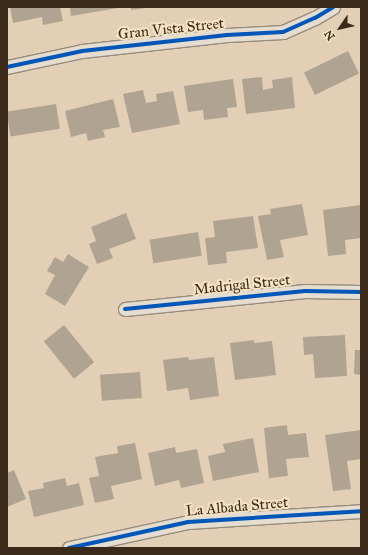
<!DOCTYPE html>
<style>
body{margin:0}
#map{position:relative;width:368px;height:555px;overflow:hidden;background:#e2cfb6;font-family:"IM FELL Great Primer",serif}
div>[style]{position:absolute}
.building>*{inset:0;background:#b0a392;transform-origin:0 0}
.roads{filter:drop-shadow(1px 0 #978b7b) drop-shadow(-1px 0 #978b7b) drop-shadow(0 1px #978b7b) drop-shadow(0 -1px #978b7b)}
.minor>*{height:13px;margin:-6.5px;padding:0 6.5px;transform-origin:6.5px;border-radius:6.5px;background:#e5ddd0}
.cycleway>*{height:4px;margin:-2px;padding:0 2px;transform-origin:2px;border-radius:2px;background:#0057b8}
span{translate:-50% -50%;white-space:nowrap;text-align:center;line-height:1.15;-webkit-text-stroke:4px #f7e2c4;paint-order:stroke}
.street-label{font-size:15px;color:#3b2919}
.frame{position:absolute;inset:0;border:8px solid #3b2919;pointer-events:none}
.north{position:absolute;left:320px;top:8px;width:40px;height:40px;-webkit-text-stroke:3px #f7e2c4;paint-order:stroke;rotate:236deg;font-size:11px;font-weight:700;line-height:16px;text-align:center;color:#3b2919}
.north::after{content:'';display:block;margin:auto;width:14px;height:18px;background:#3b2919;clip-path:polygon(50% 0,100% 100%,50% 72%,0 100%)}
</style>
<div id="map">
<div class="building">
<i style="clip-path:polygon(10px 7px,60px 7px,63px 21px,43px 25px,42px 17px,13px 23px)"></i>
<i style="clip-path:polygon(70px 7px,118px 7px,118px 8px,71px 16px)"></i>
<i style="clip-path:polygon(131px 7px,146px 7px,146px 8px,131px 10px)"></i>
<i style="left:348px;top:51px;width:25px;height:49px;rotate:64deg"></i>
<i style="clip-path:polygon(262px 77px,263px 90px,273px 88px,272px 80px,292px 77px,295px 108px,246px 114px,242px 79px)"></i>
<i style="clip-path:polygon(233px 79px,237px 107px,227px 108px,228px 117px,204px 120px,203px 110px,188px 112px,184px 86px)"></i>
<i style="clip-path:polygon(143px 90px,146px 103px,157px 101px,156px 94px,173px 91px,180px 124px,132px 133px,123px 94px)"></i>
<i style="clip-path:polygon(113px 99px,120px 127px,103px 130px,105px 137px,88px 141px,86px 133px,71px 137px,65px 111px)"></i>
<i style="left:56px;top:104px;width:25px;height:50px;rotate:81deg"></i>
<i style="clip-path:polygon(302px 204px,308px 235px,280px 240px,284px 257px,267px 260px,258px 216px,271px 214px,270px 209px)"></i>
<i style="clip-path:polygon(361px 205px,361px 238px,345px 240px,346px 254px,328px 256px,323px 210px)"></i>
<i style="clip-path:polygon(126px 213px,136px 239px,109px 249px,113px 258px,97px 264px,89px 244px,96px 241px,91px 227px)"></i>
<i style="clip-path:polygon(253px 216px,258px 248px,226px 252px,227px 263px,208px 265px,205px 238px,215px 237px,213px 221px)"></i>
<i style="left:198px;top:232px;width:24px;height:49px;rotate:81deg"></i>
<i style="clip-path:polygon(68px 254px,89px 267px,65px 306px,45px 294px,55px 275px,47px 271px,55px 257px,63px 262px)"></i>
<i style="left:64px;top:325px;width:48px;height:26px;rotate:51deg"></i>
<i style="clip-path:polygon(345px 335px,347px 376px,315px 378px,313px 354px,304px 355px,303px 337px)"></i>
<i style="clip-path:polygon(254px 340px,254px 343px,272px 341px,276px 375px,235px 380px,230px 343px)"></i>
<i style="clip-path:polygon(355px 350px,361px 350px,361px 375px,354px 374px)"></i>
<i style="clip-path:polygon(188px 357px,189px 360px,214px 357px,219px 396px,190px 400px,188px 388px,167px 391px,163px 360px)"></i>
<i style="left:140px;top:372px;width:26px;height:40px;rotate:86deg"></i>
<i style="clip-path:polygon(287px 425px,288px 435px,306px 433px,309px 457px,286px 459px,288px 476px,269px 478px,264px 428px)"></i>
<i style="clip-path:polygon(361px 430px,361px 459px,347px 461px,351px 489px,333px 491px,325px 435px)"></i>
<i style="clip-path:polygon(253px 438px,259px 472px,213px 481px,208px 456px,225px 452px,223px 444px)"></i>
<i style="clip-path:polygon(135px 443px,142px 479px,111px 486px,114px 499px,95px 503px,89px 478px,99px 476px,95px 457px,118px 453px,117px 446px)"></i>
<i style="clip-path:polygon(175px 447px,176px 453px,197px 449px,204px 483px,181px 488px,179px 480px,155px 486px,148px 453px)"></i>
<i style="clip-path:polygon(14px 470px,26px 499px,7px 507px,7px 473px)"></i>
<i style="clip-path:polygon(65px 478px,67px 486px,79px 483px,84px 505px,34px 517px,28px 491px,44px 488px,43px 483px)"></i>
</div>
<div class="roads">
<div class="minor">
<i style="left:7px;top:67px;width:77px;rotate:-12deg"></i>
<i style="left:82px;top:51px;width:146px;rotate:-6.3deg"></i>
<i style="left:227px;top:35px;width:56px;rotate:-3.1deg"></i>
<i style="left:283px;top:32px;width:35px;rotate:-24deg"></i>
<i style="left:315px;top:18px;width:21px;rotate:-31deg"></i>
<i style="left:125px;top:309px;width:181px;rotate:-5.7deg"></i>
<i style="left:305px;top:291px;width:56px;rotate:1deg"></i>
<i style="left:69px;top:548px;width:122px;rotate:-12.3deg"></i>
<i style="left:188px;top:522px;width:173px;rotate:-3.6deg"></i>
</div>
</div>
<div class="cycleway">
<i style="left:7px;top:67px;width:77px;rotate:-12deg"></i>
<i style="left:82px;top:51px;width:146px;rotate:-6.3deg"></i>
<i style="left:227px;top:35px;width:56px;rotate:-3.1deg"></i>
<i style="left:283px;top:32px;width:35px;rotate:-24deg"></i>
<i style="left:315px;top:18px;width:21px;rotate:-31deg"></i>
<i style="left:125px;top:309px;width:181px;rotate:-5.7deg"></i>
<i style="left:305px;top:291px;width:56px;rotate:1deg"></i>
<i style="left:69px;top:548px;width:122px;rotate:-12.3deg"></i>
<i style="left:188px;top:522px;width:173px;rotate:-3.6deg"></i>
</div>
<div class="street-label">
<span style="left:171px;top:29px;rotate:-6deg">Gran Vista Street</span>
<span style="left:242px;top:285px;rotate:-6deg">Madrigal Street</span>
<span style="left:237px;top:507px;rotate:-5deg">La Albada Street</span>
</div>
<div class="frame"></div>
<div class="north">N</div>
</div>
